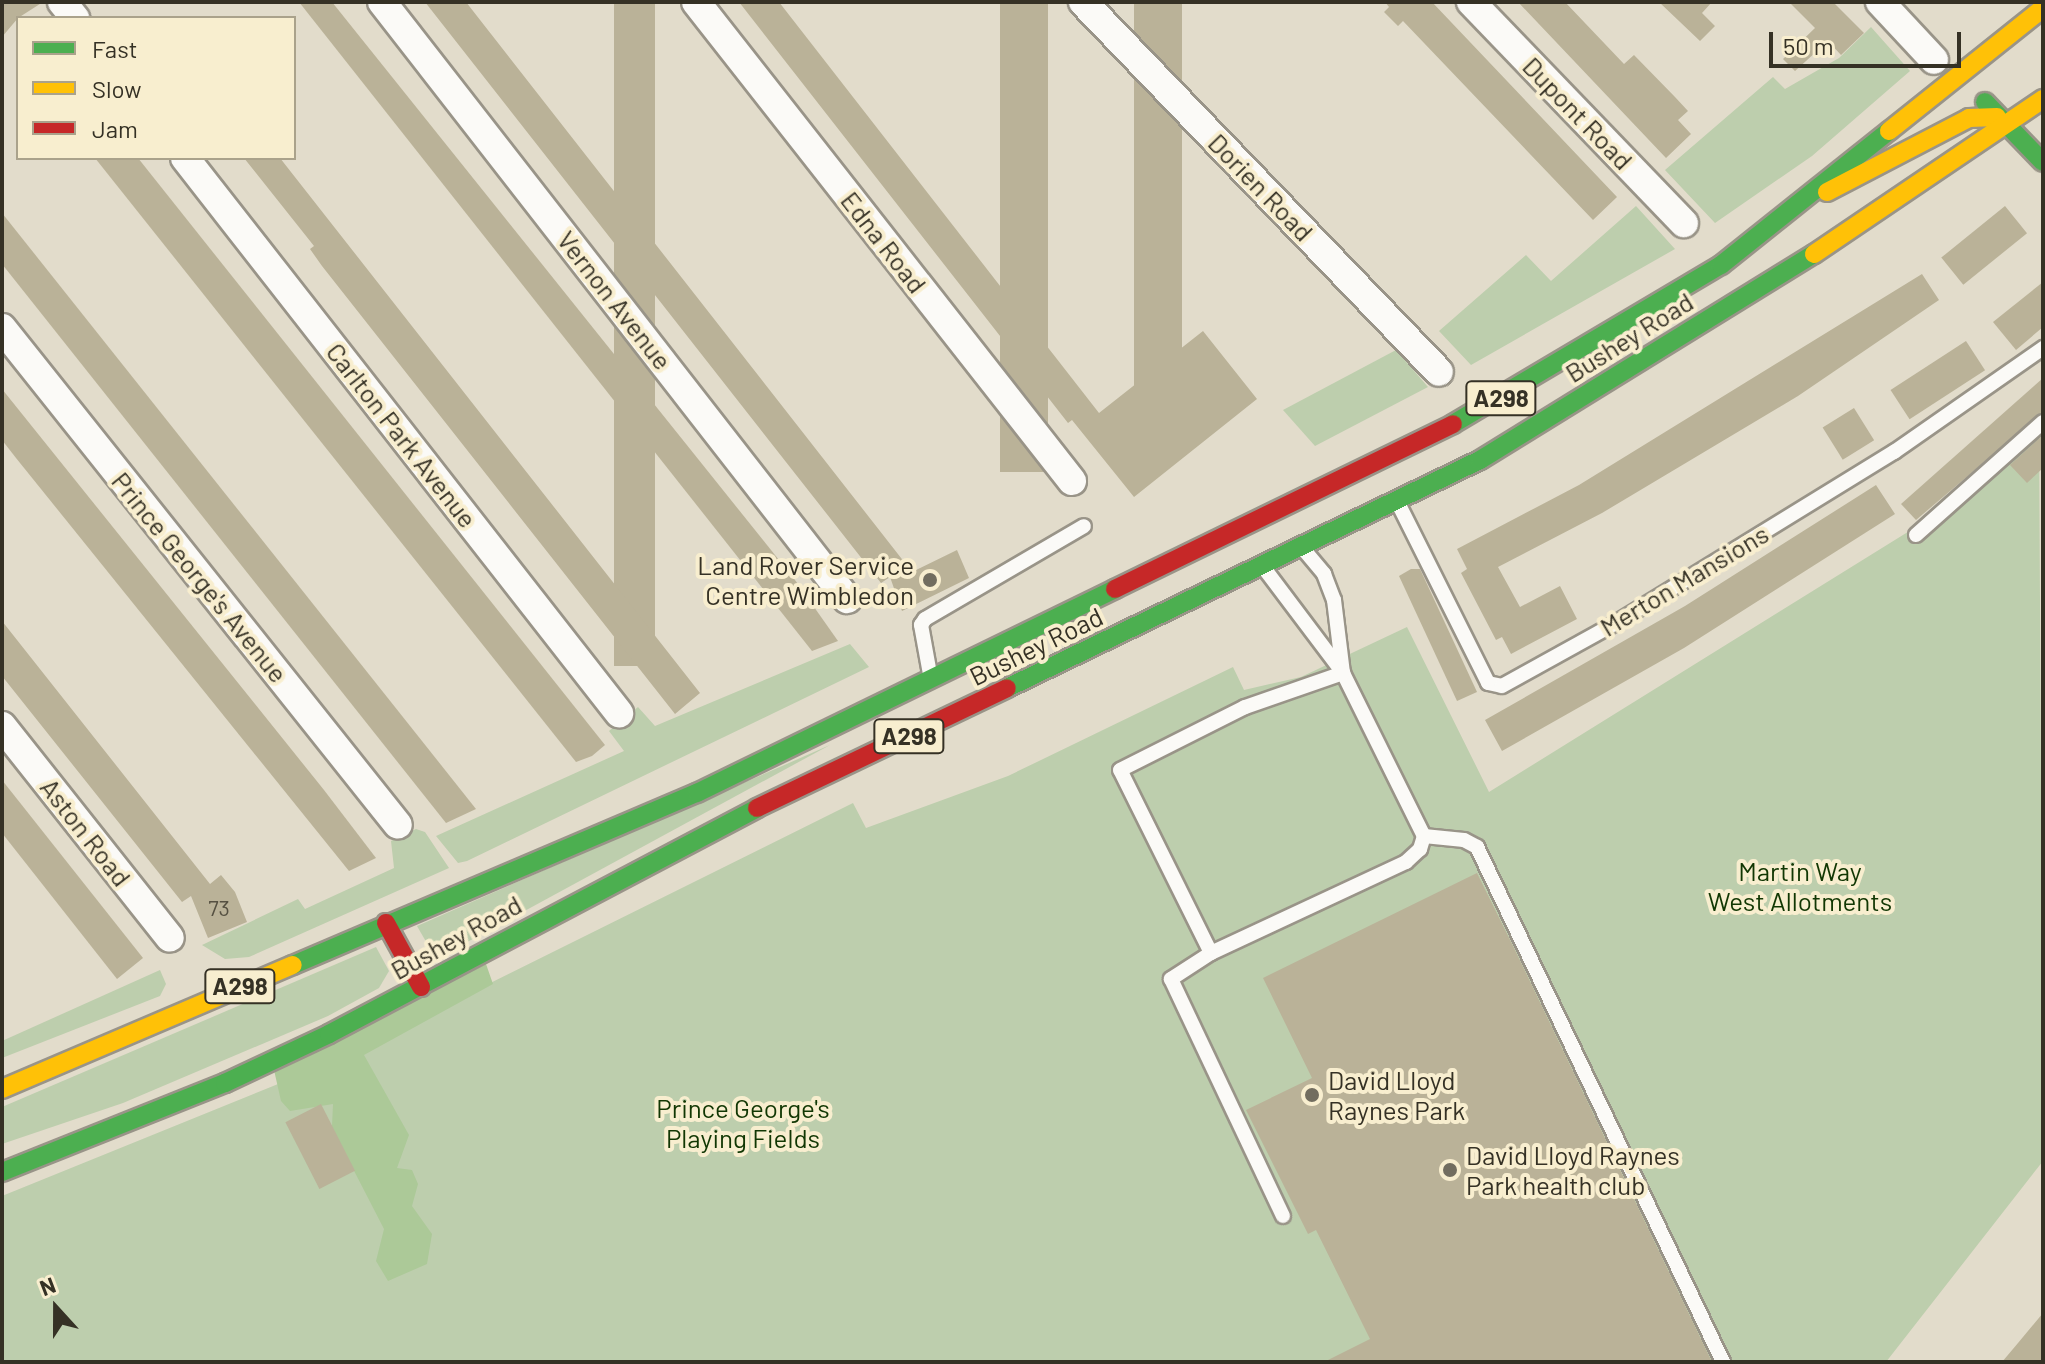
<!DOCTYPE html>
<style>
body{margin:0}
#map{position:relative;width:2045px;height:1364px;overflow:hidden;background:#e2dccb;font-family:Barlow,sans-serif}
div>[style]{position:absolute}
.green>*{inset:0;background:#bdcead}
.forest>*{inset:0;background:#acc998}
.building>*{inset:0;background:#bab298;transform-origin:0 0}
.roads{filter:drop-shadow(2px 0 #999488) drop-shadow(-2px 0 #999488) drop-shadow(0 2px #999488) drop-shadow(0 -2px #999488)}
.lane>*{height:14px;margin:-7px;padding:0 7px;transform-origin:7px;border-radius:7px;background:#fbfaf7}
.street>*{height:28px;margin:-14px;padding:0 14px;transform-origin:14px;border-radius:14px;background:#fbfaf7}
.fast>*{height:18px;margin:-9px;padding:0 9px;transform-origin:9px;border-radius:9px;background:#4caf50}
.slow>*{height:18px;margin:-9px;padding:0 9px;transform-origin:9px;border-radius:9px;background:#ffc107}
.jam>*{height:18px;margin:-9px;padding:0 9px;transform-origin:9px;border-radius:9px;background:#c62828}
.dots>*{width:22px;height:22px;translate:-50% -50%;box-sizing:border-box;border:4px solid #f8eecf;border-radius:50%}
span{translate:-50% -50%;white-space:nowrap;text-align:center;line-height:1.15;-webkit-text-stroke:8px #f8eecf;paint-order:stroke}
.number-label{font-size:22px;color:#565142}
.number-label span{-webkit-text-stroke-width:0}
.shield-label span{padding:2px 6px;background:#f8eecf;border:2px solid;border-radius:6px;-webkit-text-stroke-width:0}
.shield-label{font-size:24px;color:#353125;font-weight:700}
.street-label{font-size:26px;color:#353125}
.poi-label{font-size:26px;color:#353125}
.right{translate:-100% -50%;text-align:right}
.left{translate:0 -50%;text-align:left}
.park-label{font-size:26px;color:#113703}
.frame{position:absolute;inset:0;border:4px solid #353125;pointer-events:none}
.legend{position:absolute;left:16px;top:16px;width:280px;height:144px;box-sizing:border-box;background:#f8eecf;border:2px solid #aaa28b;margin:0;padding:10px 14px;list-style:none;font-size:24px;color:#353125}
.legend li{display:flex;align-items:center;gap:16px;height:40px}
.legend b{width:40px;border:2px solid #aaa28b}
.north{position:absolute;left:16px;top:1268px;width:80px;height:80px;-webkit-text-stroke:6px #f8eecf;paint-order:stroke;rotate:339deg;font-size:22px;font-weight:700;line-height:32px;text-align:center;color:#353125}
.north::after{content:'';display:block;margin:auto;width:28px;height:36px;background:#353125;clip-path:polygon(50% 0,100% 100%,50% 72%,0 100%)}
.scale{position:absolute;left:1769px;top:32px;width:192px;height:36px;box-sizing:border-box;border:4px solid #353125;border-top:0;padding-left:10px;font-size:24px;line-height:28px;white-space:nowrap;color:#353125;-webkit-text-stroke:6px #f8eecf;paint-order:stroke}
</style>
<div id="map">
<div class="green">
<i style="clip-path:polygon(1871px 27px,1910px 71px,1812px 156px,1715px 223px,1665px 170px,1773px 77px,1785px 89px,1839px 58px)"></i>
<i style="clip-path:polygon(1636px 206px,1675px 249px,1471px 365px,1439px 331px,1526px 255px,1551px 281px)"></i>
<i style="clip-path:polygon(1396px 350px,1428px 387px,1315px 446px,1283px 410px)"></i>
<i style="clip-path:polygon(2039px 416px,2043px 1161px,1886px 1362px,2px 1362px,2px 1196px,325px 1065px,853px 803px,866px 828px,1008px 776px,1233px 667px,1244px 690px,1301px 677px,1407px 627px,1489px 792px,1911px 530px)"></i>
<i style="clip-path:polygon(850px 644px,869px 667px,467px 861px,458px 863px,436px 836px,624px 751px,609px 731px,638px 707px,655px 726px)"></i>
<i style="clip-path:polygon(830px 745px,436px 959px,417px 926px)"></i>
<i style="clip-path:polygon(416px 829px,425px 832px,449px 868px,249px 957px,225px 959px,202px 945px,298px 899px,305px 909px,394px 868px,391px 841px)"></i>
<i style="clip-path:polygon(376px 947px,389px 971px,379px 988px,328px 1016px,123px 1103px,2px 1144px,2px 1107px)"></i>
<i style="clip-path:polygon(160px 970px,166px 984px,160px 996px,2px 1058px,2px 1041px)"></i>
</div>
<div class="forest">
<i style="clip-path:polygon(486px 964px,493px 984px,364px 1055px,409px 1135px,397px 1168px,412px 1170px,418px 1184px,412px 1206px,432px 1234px,427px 1264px,388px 1281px,376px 1261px,384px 1229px,350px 1163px,331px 1149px,333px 1104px,290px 1111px,281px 1101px,274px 1070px)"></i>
</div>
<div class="building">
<i style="clip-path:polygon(2px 2px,43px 2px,18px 18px,2px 37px)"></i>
<i style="clip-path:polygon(299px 2px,332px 2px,795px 580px,838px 641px,812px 651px)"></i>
<i style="clip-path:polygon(425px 2px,466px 2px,912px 572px,957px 550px,969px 578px,902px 611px,890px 577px,881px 583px)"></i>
<i style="left:614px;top:2px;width:41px;height:664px"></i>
<i style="clip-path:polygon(739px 2px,779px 2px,1099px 413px,1203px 331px,1257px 399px,1134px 497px,1072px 420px,1068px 423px)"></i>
<i style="left:1000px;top:2px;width:48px;height:470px"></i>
<i style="left:1134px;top:2px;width:48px;height:422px"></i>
<i style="clip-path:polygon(1385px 2px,1432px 2px,1617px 197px,1593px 220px,1403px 21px,1398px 26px,1384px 12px,1389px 7px)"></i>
<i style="clip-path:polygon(1518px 2px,1565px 2px,1624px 64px,1634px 55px,1675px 97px,1688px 111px,1678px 120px,1691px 134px,1666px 158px)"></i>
<i style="clip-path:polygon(1659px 2px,1712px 2px,1702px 13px,1715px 26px,1700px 41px)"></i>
<i style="clip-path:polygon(1789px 2px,1833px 2px,1864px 33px,1841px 55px,1828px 41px,1795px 71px,1783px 59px,1815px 28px)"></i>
<i style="clip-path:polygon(95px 158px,138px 158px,605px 745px,592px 756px,576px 762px)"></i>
<i style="clip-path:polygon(244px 158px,280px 158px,700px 693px,675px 714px,322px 266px,310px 249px,314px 246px)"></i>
<i style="left:2005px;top:206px;width:35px;height:82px;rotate:51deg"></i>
<i style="clip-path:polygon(2px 213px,422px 741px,476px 809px,446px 823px,2px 264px)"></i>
<i style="clip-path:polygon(1922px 274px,1939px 300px,1798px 396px,1602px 513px,1498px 567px,1520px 607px,1560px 586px,1577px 619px,1511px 654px,1502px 637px,1496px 640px,1461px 573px,1467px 569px,1457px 549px,1579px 485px)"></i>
<i style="clip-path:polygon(2043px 282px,2043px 327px,2016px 350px,1993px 322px)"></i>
<i style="left:1966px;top:341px;width:35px;height:90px;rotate:57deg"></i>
<i style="clip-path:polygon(2043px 378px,2043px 412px,1916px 520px,1901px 504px)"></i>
<i style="clip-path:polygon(2px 389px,324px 790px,376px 858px,349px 871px,16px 458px,2px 440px)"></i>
<i style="left:1854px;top:408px;width:38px;height:37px;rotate:58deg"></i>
<i style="clip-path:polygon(2043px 435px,2043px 468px,2027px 483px,2010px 465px)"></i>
<i style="clip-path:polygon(1876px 485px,1895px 514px,1684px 648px,1502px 751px,1485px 720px,1685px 606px)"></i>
<i style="clip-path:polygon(1411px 569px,1420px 569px,1477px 692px,1457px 701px,1399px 576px)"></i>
<i style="clip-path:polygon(2px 621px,210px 884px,221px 875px,235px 892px,247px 922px,208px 938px,191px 896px,182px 902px,2px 676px)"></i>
<i style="clip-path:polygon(2px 780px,143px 958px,117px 979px,2px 833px)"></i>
<i style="clip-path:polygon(1477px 873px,1515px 950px,1712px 1362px,1324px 1362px,1370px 1339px,1316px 1230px,1308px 1234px,1246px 1110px,1312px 1078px,1263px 978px)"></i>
<i style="left:321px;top:1104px;width:75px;height:40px;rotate:63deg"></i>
<i style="clip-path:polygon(2043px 1313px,2043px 1362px,2002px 1362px,2018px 1343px)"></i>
</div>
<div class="roads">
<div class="lane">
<i style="left:1399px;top:505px;width:199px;rotate:63.4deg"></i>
<i style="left:1488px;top:683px;width:14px;rotate:12deg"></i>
<i style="left:1502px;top:686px;width:128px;rotate:-29deg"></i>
<i style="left:1614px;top:624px;width:329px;rotate:-31.6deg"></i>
<i style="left:1894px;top:452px;width:182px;rotate:-34.9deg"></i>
<i style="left:1916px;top:535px;width:170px;rotate:-41.7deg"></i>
<i style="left:1305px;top:551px;width:30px;rotate:50deg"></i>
<i style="left:1324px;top:574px;width:28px;rotate:69deg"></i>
<i style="left:1334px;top:600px;width:74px;rotate:83deg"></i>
<i style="left:1264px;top:568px;width:131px;rotate:53deg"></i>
<i style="left:1343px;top:673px;width:182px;rotate:63.6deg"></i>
<i style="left:1424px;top:836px;width:14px;rotate:107deg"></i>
<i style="left:1420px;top:849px;width:19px;rotate:137deg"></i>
<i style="left:1406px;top:862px;width:215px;rotate:155deg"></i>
<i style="left:1211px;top:953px;width:48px;rotate:147deg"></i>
<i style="left:1171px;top:979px;width:262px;rotate:64.7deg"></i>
<i style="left:930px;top:674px;width:50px;rotate:-100.4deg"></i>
<i style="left:921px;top:625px;width:7px;rotate:-56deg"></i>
<i style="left:925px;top:619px;width:184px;rotate:-30.3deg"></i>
<i style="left:1424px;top:836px;width:40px;rotate:5.7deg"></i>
<i style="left:1464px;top:840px;width:15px;rotate:28deg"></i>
<i style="left:1477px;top:847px;width:571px;rotate:64.47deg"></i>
<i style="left:1211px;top:953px;width:204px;rotate:-116.4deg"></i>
<i style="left:1120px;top:770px;width:140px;rotate:-26.7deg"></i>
<i style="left:1245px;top:707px;width:104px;rotate:-19.1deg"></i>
</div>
<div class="street">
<i style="left:62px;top:2px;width:21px;rotate:51deg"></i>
<i style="left:382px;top:2px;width:757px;rotate:52.09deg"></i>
<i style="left:696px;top:2px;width:609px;rotate:51.87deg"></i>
<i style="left:1083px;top:2px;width:513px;rotate:46.1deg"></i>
<i style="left:1471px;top:2px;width:307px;rotate:46.1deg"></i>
<i style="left:1880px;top:2px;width:79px;rotate:47deg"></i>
<i style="left:185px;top:158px;width:705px;rotate:51.98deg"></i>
<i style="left:2px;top:328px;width:635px;rotate:51.45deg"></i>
<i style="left:2px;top:726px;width:270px;rotate:51.6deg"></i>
</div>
<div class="fast">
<i style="left:1985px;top:102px;width:83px;rotate:46deg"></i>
<i style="left:1453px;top:424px;width:312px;rotate:-30.7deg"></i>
<i style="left:1721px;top:265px;width:215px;rotate:-38.6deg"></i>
<i style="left:1007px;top:688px;width:525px;rotate:-25.74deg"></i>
<i style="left:1480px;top:460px;width:392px;rotate:-31.7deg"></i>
<i style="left:293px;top:965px;width:439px;rotate:-23.1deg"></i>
<i style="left:697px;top:793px;width:465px;rotate:-26deg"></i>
<i style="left:2px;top:1172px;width:240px;rotate:-21.8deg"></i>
<i style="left:225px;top:1083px;width:115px;rotate:-25.2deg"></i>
<i style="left:329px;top:1034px;width:484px;rotate:-27.8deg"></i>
</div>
<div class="slow">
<i style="left:1889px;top:131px;width:197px;rotate:-38.6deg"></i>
<i style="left:1827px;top:192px;width:160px;rotate:-27.5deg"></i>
<i style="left:1969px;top:118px;width:28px;rotate:-2deg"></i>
<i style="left:1814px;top:254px;width:277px;rotate:-34.1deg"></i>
<i style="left:2px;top:1089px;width:316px;rotate:-23.1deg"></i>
</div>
<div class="jam">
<i style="left:1115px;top:589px;width:376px;rotate:-26deg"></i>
<i style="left:757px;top:808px;width:277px;rotate:-25.6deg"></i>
<i style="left:386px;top:923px;width:73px;rotate:61.3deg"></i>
</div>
</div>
<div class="dots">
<i style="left:930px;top:580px;background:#726d5f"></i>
<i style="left:1312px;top:1095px;background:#726d5f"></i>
<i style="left:1450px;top:1170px;background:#726d5f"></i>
</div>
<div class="number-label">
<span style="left:219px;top:908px">73</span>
</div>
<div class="shield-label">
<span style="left:1501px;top:398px">A298</span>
<span style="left:909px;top:736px">A298</span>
<span style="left:240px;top:986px">A298</span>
</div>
<div class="street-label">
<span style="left:1578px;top:113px;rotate:46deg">Dupont Road</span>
<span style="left:1261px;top:187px;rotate:46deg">Dorien Road</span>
<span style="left:884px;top:242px;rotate:52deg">Edna Road</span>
<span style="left:615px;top:300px;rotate:52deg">Vernon Avenue</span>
<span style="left:1629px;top:337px;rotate:-32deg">Bushey Road</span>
<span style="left:402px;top:435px;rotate:52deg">Carlton Park Avenue</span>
<span style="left:200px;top:577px;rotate:51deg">Prince George's Avenue</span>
<span style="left:1684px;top:580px;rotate:-31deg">Merton Mansions</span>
<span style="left:1036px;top:646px;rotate:-26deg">Bushey Road</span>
<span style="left:86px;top:832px;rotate:52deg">Aston Road</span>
<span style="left:456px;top:937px;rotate:-29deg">Bushey Road</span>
</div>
<div class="poi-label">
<span class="right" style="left:914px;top:580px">Land Rover Service<br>Centre Wimbledon</span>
<span class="left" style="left:1328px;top:1095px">David Lloyd<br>Raynes Park</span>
<span class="left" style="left:1466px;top:1170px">David Lloyd Raynes<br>Park health club</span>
</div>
<div class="park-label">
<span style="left:1800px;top:886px">Martin Way<br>West Allotments</span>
<span style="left:743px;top:1123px">Prince George's<br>Playing Fields</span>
</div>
<div class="frame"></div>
<ul class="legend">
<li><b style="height:10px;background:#4caf50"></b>Fast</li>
<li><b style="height:10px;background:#ffc107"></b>Slow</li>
<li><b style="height:10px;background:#c62828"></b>Jam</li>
</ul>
<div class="north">N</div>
<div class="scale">50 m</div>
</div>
